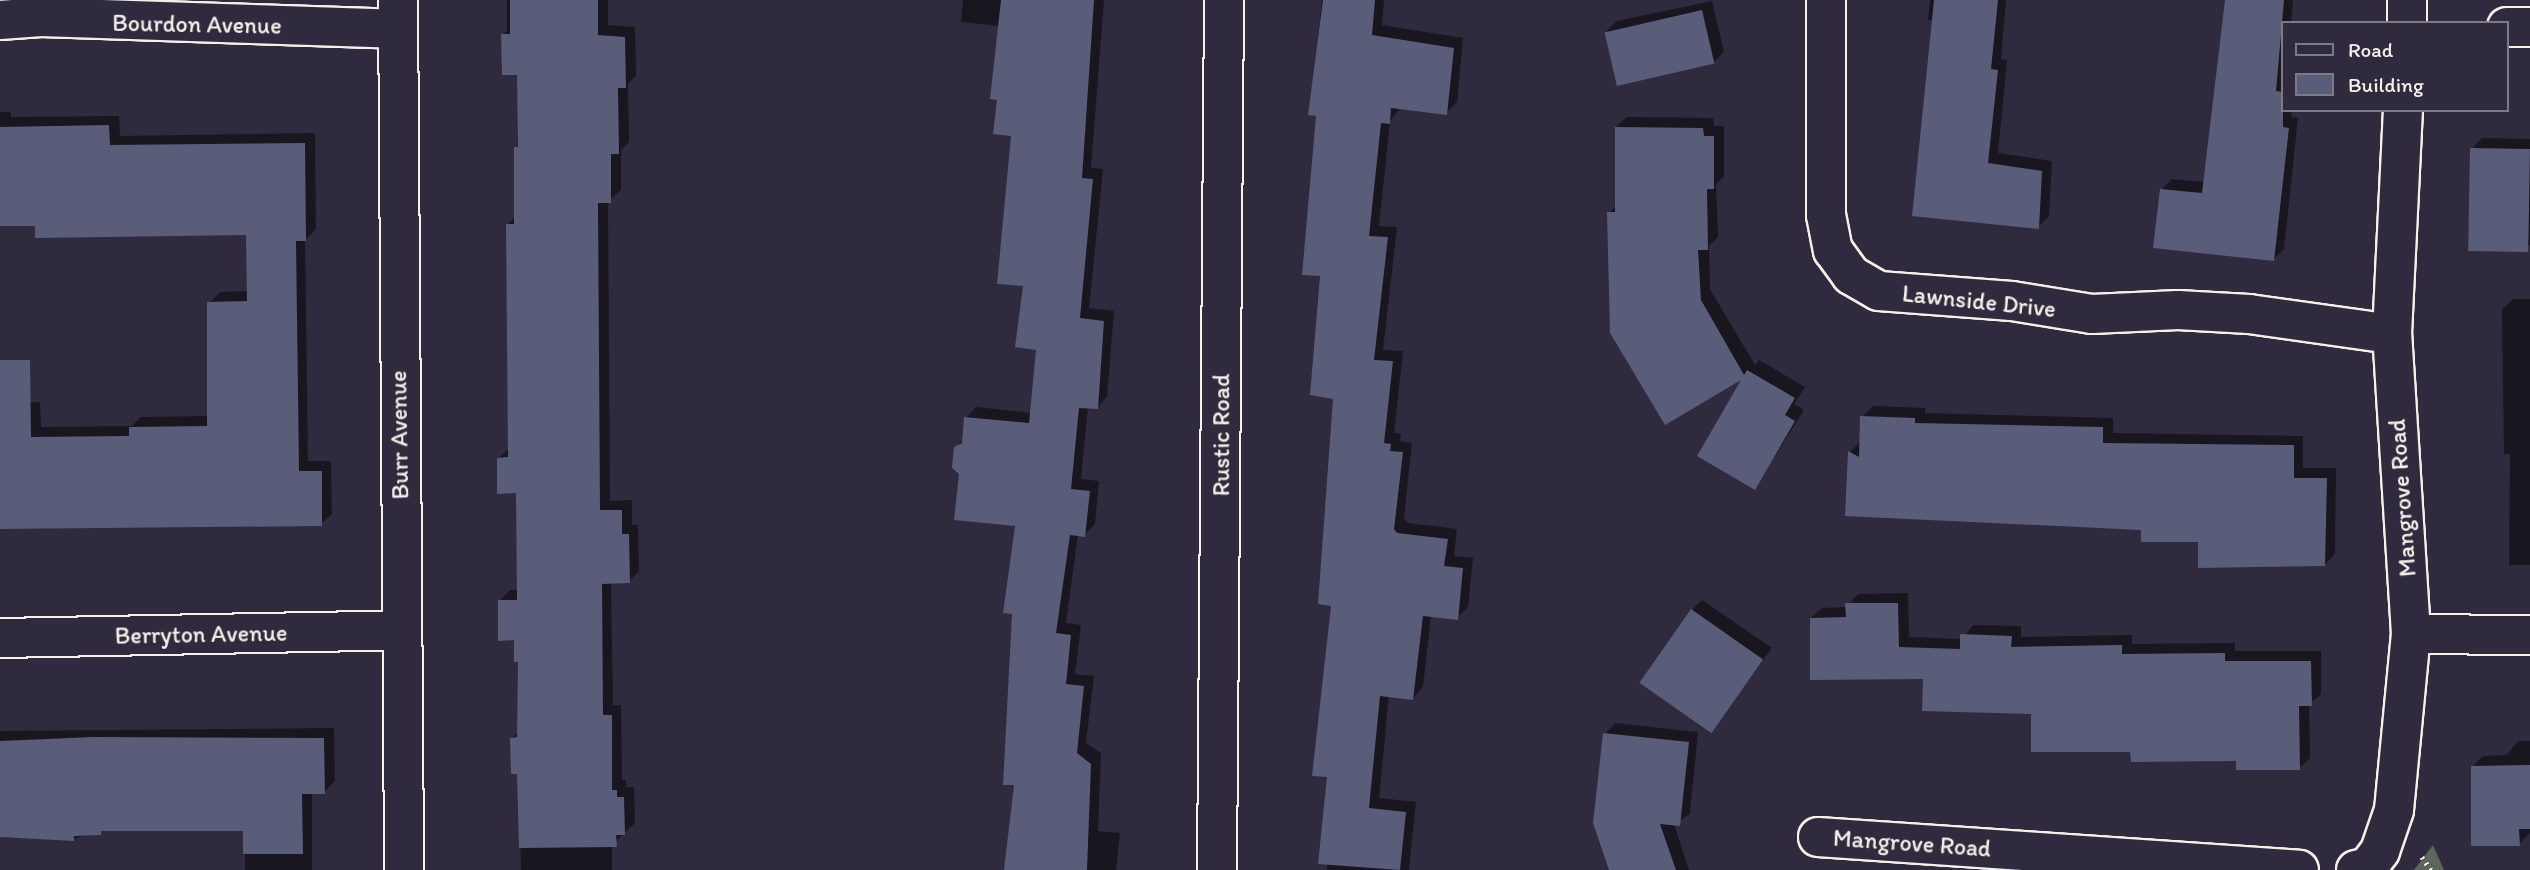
<!DOCTYPE html>
<style>
body{margin:0}
#map{position:relative;width:2530px;height:870px;overflow:hidden;background:#2f2a3d;font-family:Itim,sans-serif}
div>[style]{position:absolute}
.green>*{inset:0;background:#5c665b}
.shadow>*{inset:0;background:#0007}
.building>*{inset:0;background:#595d7a;transform-origin:0 0}
.path>*{height:4.5px;margin-top:-2.25px;transform-origin:0;background:repeating-linear-gradient(90deg,#f4f1e8 0 2px,transparent 0 7px)}
.roads{filter:drop-shadow(2px 0 #f4f1e8) drop-shadow(-2px 0 #f4f1e8) drop-shadow(0 2px #f4f1e8) drop-shadow(0 -2px #f4f1e8)}
.minor>*{height:38px;margin:-19px;padding:0 19px;transform-origin:19px;border-radius:19px;background:#2f2a3d}
span{translate:-50% -50%;white-space:nowrap;text-align:center;line-height:1.15;-webkit-text-stroke:6px #2f2a3d;paint-order:stroke}
.street-label{font-size:24px;color:#f4f1e8}
.legend{position:absolute;left:2281px;top:21px;width:228px;height:91px;box-sizing:border-box;background:#2f2a3d;border:2px solid #7e7a81;margin:0;padding:9px 12px;list-style:none;font-size:21px;color:#f4f1e8}
.legend li{display:flex;align-items:center;gap:14px;height:35px}
.legend b{width:35px;border:2px solid #7e7a81}
</style>
<div id="map">
<div class="green">
<i style="clip-path:polygon(2433px 845px,2444px 870px,2414px 870px)"></i>
</div>
<div class="shadow">
<i style="clip-path:polygon(507px 0,608px 0,608px 25px,635px 27px,636px 76px,628px 84px,629px 142px,621px 150px,621px 190px,608px 201px,610px 501px,632px 500px,632px 525px,638px 525px,639px 571px,629px 581px,611px 582px,613px 705px,621px 705px,622px 780px,626px 780px,626px 787px,634px 787px,635px 823px,612px 845px,612px 870px,521px 870px,519px 772px,512px 738px,519px 732px,520px 660px,516px 638px,500px 601px,510px 590px,519px 590px,517px 492px,499px 458px,509px 448px,508px 224px,516px 216px,519px 73px,503px 35px,507px 31px)"></i>
<i style="clip-path:polygon(963px 0,1104px 0,1091px 168px,1103px 169px,1089px 308px,1114px 311px,1107px 397px,1097px 407px,1088px 407px,1081px 479px,1099px 481px,1095px 524px,1084px 535px,1078px 534px,1066px 623px,1081px 625px,1075px 674px,1094px 676px,1086px 743px,1101px 753px,1098px 831px,1120px 833px,1116px 870px,1006px 870px,1016px 783px,1017px 524px,961px 474px,955px 448px,964px 439px,966px 418px,976px 407px,1032px 413px,1038px 348px,1025px 285px,1013px 134px,999px 99px,1000px 26px,961px 22px)"></i>
<i style="clip-path:polygon(1322px 0,1384px 0,1382px 25px,1463px 38px,1457px 102px,1446px 113px,1400px 108px,1390px 121px,1379px 226px,1397px 227px,1383px 350px,1403px 351px,1394px 433px,1401px 434px,1400px 441px,1412px 443px,1404px 518px,1408px 523px,1457px 529px,1454px 556px,1473px 558px,1468px 607px,1457px 618px,1431px 615px,1423px 687px,1413px 698px,1389px 695px,1379px 798px,1416px 802px,1409px 870px,1327px 870px,1335px 398px,1322px 275px,1318px 114px,1310px 113px)"></i>
<i style="clip-path:polygon(1930px 0,2006px 0,2001px 59px,2007px 60px,1998px 153px,2052px 161px,2049px 216px,2038px 227px,1914px 214px,1934px 21px,1928px 20px)"></i>
<i style="clip-path:polygon(2226px 0,2293px 0,2291px 23px,2283px 23px,2283px 110px,2292px 110px,2291px 117px,2298px 118px,2284px 249px,2274px 259px,2162px 189px,2172px 179px,2205px 182px)"></i>
<i style="clip-path:polygon(1712px 1px,1724px 52px,1713px 63px,1606px 32px,1617px 21px)"></i>
<i style="clip-path:polygon(0 112px,11px 112px,11px 117px,119px 116px,120px 136px,315px 133px,316px 229px,305px 240px,308px 461px,331px 461px,332px 514px,321px 524px,0 529px,0 409px,7px 402px,40px 402px,41px 427px,132px 426px,141px 417px,209px 416px,209px 303px,220px 292px,249px 291px,248px 233px,0 224px)"></i>
<i style="clip-path:polygon(1627px 117px,1713px 118px,1714px 126px,1724px 126px,1724px 177px,1716px 184px,1718px 237px,1709px 246px,1710px 289px,1755px 365px,1759px 360px,1805px 387px,1794px 404px,1804px 410px,1755px 488px,1746px 375px,1665px 423px,1609px 213px,1617px 205px,1616px 127px)"></i>
<i style="clip-path:polygon(2482px 138px,2530px 139px,2530px 245px,2525px 249px,2472px 149px)"></i>
<i style="clip-path:polygon(2513px 299px,2530px 299px,2530px 565px,2509px 565px,2510px 454px,2504px 454px,2502px 309px)"></i>
<i style="clip-path:polygon(1873px 406px,1925px 408px,1925px 413px,2113px 418px,2113px 433px,2303px 436px,2303px 468px,2336px 468px,2335px 554px,2324px 565px,2143px 528px,1847px 515px,1850px 452px,1860px 442px,1862px 417px)"></i>
<i style="clip-path:polygon(1908px 593px,1909px 637px,1962px 639px,1973px 625px,2021px 626px,2021px 637px,2132px 635px,2132px 644px,2235px 643px,2235px 651px,2321px 651px,2321px 694px,2309px 704px,2310px 758px,2299px 768px,2132px 750px,1925px 677px,1811px 618px,1822px 608px,1847px 607px,1858px 594px)"></i>
<i style="clip-path:polygon(1702px 600px,1772px 648px,1711px 731px,1692px 610px)"></i>
<i style="clip-path:polygon(1615px 723px,1698px 732px,1690px 814px,1674px 824px,1689px 870px,1611px 870px,1605px 734px)"></i>
<i style="clip-path:polygon(334px 728px,335px 781px,324px 792px,312px 792px,312px 870px,245px 870px,245px 830px,105px 829px,74px 839px,0 837px,0 731px)"></i>
<i style="clip-path:polygon(2518px 741px,2530px 741px,2530px 833px,2519px 844px,2473px 766px,2483px 756px,2507px 755px)"></i>
</div>
<div class="building">
<i style="clip-path:polygon(510px 0,598px 0,598px 35px,625px 37px,626px 88px,618px 88px,619px 154px,611px 154px,611px 203px,598px 203px,600px 510px,622px 510px,622px 534px,629px 534px,630px 583px,602px 584px,603px 715px,612px 715px,612px 790px,617px 790px,617px 797px,624px 797px,625px 835px,616px 835px,617px 847px,519px 848px,517px 774px,511px 774px,510px 738px,517px 737px,518px 662px,514px 662px,514px 640px,498px 641px,498px 600px,517px 600px,516px 493px,497px 494px,497px 458px,508px 457px,506px 224px,514px 224px,514px 147px,518px 147px,517px 75px,502px 75px,501px 34px,510px 34px)"></i>
<i style="clip-path:polygon(1001px 0,1094px 0,1082px 178px,1093px 179px,1080px 318px,1104px 321px,1098px 409px,1079px 408px,1071px 489px,1090px 491px,1085px 537px,1070px 535px,1056px 633px,1071px 635px,1066px 684px,1084px 686px,1077px 753px,1091px 764px,1087px 870px,1004px 870px,1014px 785px,1003px 785px,1012px 614px,1003px 613px,1015px 526px,954px 520px,959px 474px,952px 468px,954px 447px,962px 443px,964px 417px,1029px 423px,1036px 350px,1015px 347px,1023px 286px,997px 284px,1011px 136px,993px 134px,997px 100px,990px 99px)"></i>
<i style="clip-path:polygon(1323px 0,1375px 0,1372px 35px,1454px 48px,1447px 115px,1391px 108px,1390px 124px,1381px 123px,1369px 236px,1388px 237px,1374px 360px,1393px 361px,1384px 443px,1391px 444px,1390px 451px,1403px 452px,1394px 529px,1397px 533px,1448px 539px,1444px 566px,1463px 568px,1458px 620px,1423px 616px,1413px 700px,1380px 696px,1369px 808px,1406px 812px,1400px 870px,1318px 864px,1327px 777px,1312px 776px,1331px 606px,1318px 604px,1333px 399px,1310px 395px,1320px 276px,1302px 275px,1316px 116px,1308px 115px)"></i>
<i style="clip-path:polygon(1934px 0,1998px 0,1991px 69px,1998px 70px,1988px 163px,2042px 171px,2039px 229px,1912px 216px)"></i>
<i style="clip-path:polygon(2225px 0,2284px 0,2276px 91px,2283px 92px,2283px 127px,2289px 128px,2274px 261px,2153px 248px,2160px 189px,2202px 193px)"></i>
<i style="left:1702px;top:10px;width:55px;height:100px;rotate:77deg"></i>
<i style="clip-path:polygon(109px 125px,110px 145px,305px 143px,306px 241px,296px 241px,299px 471px,322px 471px,322px 526px,0 529px,0 360px,30px 360px,31px 437px,129px 436px,129px 427px,207px 426px,207px 302px,247px 301px,246px 235px,35px 238px,35px 226px,0 226px,0 127px)"></i>
<i style="clip-path:polygon(1615px 127px,1703px 128px,1704px 136px,1714px 136px,1714px 189px,1707px 189px,1708px 250px,1698px 250px,1701px 300px,1744px 375px,1747px 370px,1795px 398px,1785px 415px,1795px 421px,1755px 490px,1697px 456px,1741px 380px,1665px 425px,1610px 333px,1607px 212px,1615px 212px)"></i>
<i style="left:2470px;top:148px;width:60px;height:103px;rotate:1deg"></i>
<i style="clip-path:polygon(1860px 416px,1915px 418px,1915px 423px,2103px 427px,2103px 443px,2294px 445px,2294px 478px,2327px 478px,2325px 566px,2198px 568px,2198px 542px,2141px 542px,2141px 530px,1845px 516px,1848px 451px,1859px 457px)"></i>
<i style="clip-path:polygon(1845px 603px,1898px 603px,1899px 647px,1960px 649px,1960px 634px,2012px 636px,2011px 647px,2122px 645px,2122px 654px,2225px 653px,2225px 661px,2311px 661px,2312px 706px,2299px 706px,2300px 770px,2236px 770px,2236px 761px,2131px 762px,2130px 752px,2031px 752px,2031px 714px,1922px 711px,1923px 679px,1810px 680px,1810px 618px,1846px 617px)"></i>
<i style="left:1691px;top:609px;width:88px;height:90px;rotate:35deg"></i>
<i style="clip-path:polygon(1603px 733px,1689px 742px,1680px 826px,1660px 824px,1676px 870px,1609px 870px,1593px 823px)"></i>
<i style="clip-path:polygon(93px 737px,324px 738px,325px 794px,302px 794px,303px 854px,243px 854px,243px 831px,101px 831px,101px 835px,74px 836px,74px 841px,0 837px,0 741px)"></i>
<i style="clip-path:polygon(2530px 765px,2530px 829px,2519px 829px,2520px 846px,2471px 846px,2471px 766px)"></i>
</div>
<div class="path">
<i style="left:2422px;top:857px;width:16px;rotate:55deg"></i>
</div>
<div class="roads">
<div class="minor">
<i style="left:398px;top:0;width:870px;rotate:89.6deg"></i>
<i style="left:1826px;top:0;width:215px;rotate:90deg"></i>
<i style="left:1826px;top:215px;width:36px;rotate:79deg"></i>
<i style="left:1833px;top:250px;width:31px;rotate:54deg"></i>
<i style="left:1851px;top:275px;width:32px;rotate:30deg"></i>
<i style="left:1879px;top:291px;width:133px;rotate:4.3deg"></i>
<i style="left:2012px;top:301px;width:81px;rotate:9.2deg"></i>
<i style="left:2092px;top:314px;width:86px;rotate:-2.7deg"></i>
<i style="left:2178px;top:310px;width:71px;rotate:3.2deg"></i>
<i style="left:2249px;top:314px;width:144px;rotate:8deg"></i>
<i style="left:2407px;top:0;width:23px;rotate:90deg"></i>
<i style="left:0;top:20px;width:41px;rotate:-4.2deg"></i>
<i style="left:41px;top:17px;width:354px;rotate:1.9deg"></i>
<i style="left:2507px;top:27px;width:23px"></i>
<i style="left:2411px;top:634px;width:119px;rotate:0.5deg"></i>
<i style="left:0;top:638px;width:401px;rotate:-1.1deg"></i>
<i style="left:1818px;top:837px;width:482px;rotate:3.9deg"></i>
<i style="left:1217px;top:870px;width:870px;rotate:-89.54deg"></i>
<i style="left:2356px;top:870px;width:12px;rotate:-14deg"></i>
<i style="left:2368px;top:867px;width:20px;rotate:-53deg"></i>
<i style="left:2380px;top:851px;width:43px;rotate:-71.1deg"></i>
<i style="left:2394px;top:810px;width:177px;rotate:-84.5deg"></i>
<i style="left:2411px;top:634px;width:301px;rotate:-93.6deg"></i>
<i style="left:2392px;top:334px;width:224px;rotate:-87.2deg"></i>
</div>
</div>
<div class="street-label">
<span style="left:197px;top:24px;rotate:1deg">Bourdon Avenue</span>
<span style="left:1979px;top:301px;rotate:6deg">Lawnside Drive</span>
<span style="left:399px;top:435px;rotate:-91deg">Burr Avenue</span>
<span style="left:1221px;top:435px;rotate:-90deg">Rustic Road</span>
<span style="left:2402px;top:498px;rotate:-94deg">Mangrove Road</span>
<span style="left:201px;top:634px;rotate:-1deg">Berryton Avenue</span>
<span style="left:1912px;top:843px;rotate:4deg">Mangrove Road</span>
</div>
<ul class="legend">
<li><b style="height:9px;background:#2f2a3d"></b>Road</li>
<li><b style="height:19px;background:#595d7a"></b>Building</li>
</ul>
</div>
